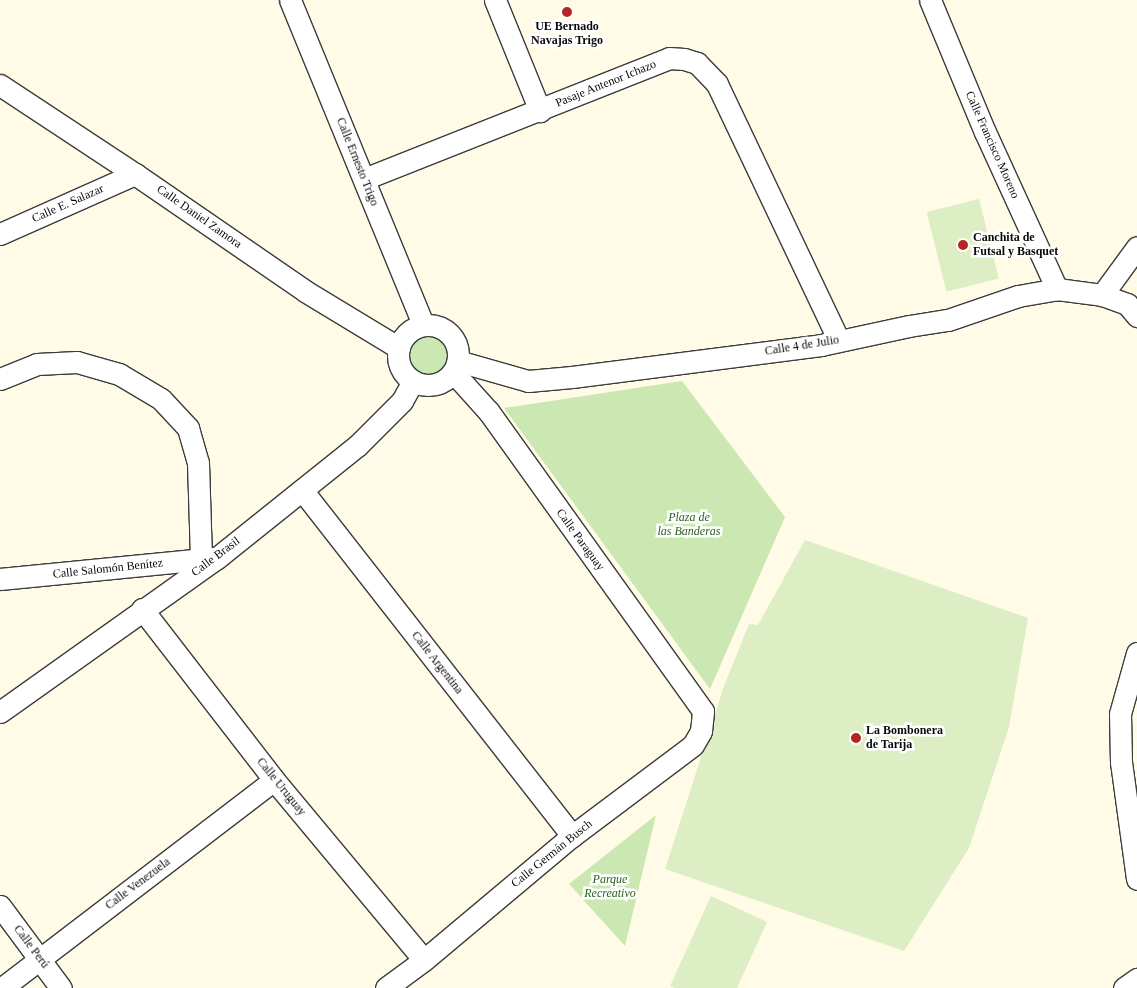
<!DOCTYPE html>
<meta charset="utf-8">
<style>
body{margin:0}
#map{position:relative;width:1137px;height:988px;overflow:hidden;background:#fffbe6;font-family:"Times New Roman",serif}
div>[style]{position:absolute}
.green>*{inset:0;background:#cbe7b2}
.round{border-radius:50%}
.pitch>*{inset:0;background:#ddeec4;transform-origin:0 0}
.roads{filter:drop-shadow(1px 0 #3c3c3c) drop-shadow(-1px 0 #3c3c3c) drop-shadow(0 1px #3c3c3c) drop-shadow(0 -1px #3c3c3c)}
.minor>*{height:21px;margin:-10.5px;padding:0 10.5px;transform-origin:10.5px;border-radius:10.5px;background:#fff}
.minor>.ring{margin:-10.5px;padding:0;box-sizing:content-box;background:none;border:21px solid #fff;border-radius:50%}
.dots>*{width:14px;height:14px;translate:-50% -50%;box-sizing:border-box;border:2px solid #fff;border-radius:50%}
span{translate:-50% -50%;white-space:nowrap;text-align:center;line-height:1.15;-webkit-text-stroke:5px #fff;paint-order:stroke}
.poi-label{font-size:12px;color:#090909;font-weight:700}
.left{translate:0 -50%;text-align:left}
.street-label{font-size:12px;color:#090909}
.park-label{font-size:12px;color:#275f1c;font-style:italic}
</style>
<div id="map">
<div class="green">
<i class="round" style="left:408px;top:334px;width:42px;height:42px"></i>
<i style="clip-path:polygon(682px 381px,785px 517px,710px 689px,504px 408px)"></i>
<i style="clip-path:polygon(656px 815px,625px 946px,569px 884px)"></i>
</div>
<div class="pitch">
<i style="left:979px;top:199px;width:82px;height:54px;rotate:76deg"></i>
<i style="clip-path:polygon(805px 540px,1028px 618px,1009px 727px,969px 848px,904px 951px,665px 869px,724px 686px,749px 624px,758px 625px)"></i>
<i style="clip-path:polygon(711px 896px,767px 922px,737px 988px,675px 988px,670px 986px)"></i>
</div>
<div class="roads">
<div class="minor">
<i style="left:290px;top:0;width:351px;rotate:67.7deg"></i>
<i style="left:495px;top:0;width:120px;rotate:67.9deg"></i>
<i style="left:930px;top:0;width:143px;rotate:67.4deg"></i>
<i style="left:985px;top:132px;width:173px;rotate:65.4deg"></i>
<i style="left:0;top:85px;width:162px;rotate:33.4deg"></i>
<i style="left:135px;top:174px;width:206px;rotate:34.5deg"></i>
<i style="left:305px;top:291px;width:110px;rotate:31.2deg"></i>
<i style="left:364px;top:179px;width:328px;rotate:-21.6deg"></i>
<i style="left:669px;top:58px;width:15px;rotate:4deg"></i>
<i style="left:684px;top:59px;width:14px;rotate:17deg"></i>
<i style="left:697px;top:63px;width:29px;rotate:46deg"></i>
<i style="left:717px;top:84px;width:284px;rotate:64.6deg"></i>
<i style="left:0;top:234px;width:148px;rotate:-24deg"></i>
<i style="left:1102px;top:295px;width:59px;rotate:-53.9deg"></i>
<i class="ring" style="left:398px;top:325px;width:39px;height:39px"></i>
<i style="left:458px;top:361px;width:73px;rotate:15.9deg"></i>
<i style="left:528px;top:381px;width:44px;rotate:-5.2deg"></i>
<i style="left:572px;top:377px;width:251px;rotate:-7.3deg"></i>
<i style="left:821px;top:345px;width:90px;rotate:-12.2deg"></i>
<i style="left:909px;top:326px;width:39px;rotate:-9deg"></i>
<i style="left:948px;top:320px;width:74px;rotate:-18.9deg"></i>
<i style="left:1018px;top:296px;width:40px;rotate:-10deg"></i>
<i style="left:1057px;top:289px;width:45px;rotate:7.6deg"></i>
<i style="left:1102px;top:295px;width:27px;rotate:20deg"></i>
<i style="left:1127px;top:304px;width:16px;rotate:50deg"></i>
<i style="left:0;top:379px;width:40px;rotate:-22deg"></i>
<i style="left:37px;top:364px;width:40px;rotate:-2.9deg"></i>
<i style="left:77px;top:362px;width:44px;rotate:15.9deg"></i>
<i style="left:119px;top:374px;width:49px;rotate:30.8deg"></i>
<i style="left:161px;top:399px;width:40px;rotate:47deg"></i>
<i style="left:188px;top:428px;width:36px;rotate:74deg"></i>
<i style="left:198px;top:463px;width:96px;rotate:88.2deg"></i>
<i style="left:302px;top:490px;width:439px;rotate:52deg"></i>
<i style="left:0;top:579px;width:215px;rotate:-5.6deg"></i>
<i style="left:142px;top:609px;width:216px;rotate:52.3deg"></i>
<i style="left:274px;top:780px;width:234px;rotate:50.2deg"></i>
<i style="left:1137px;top:653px;width:63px;rotate:105.6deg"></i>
<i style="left:1120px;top:714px;width:48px;rotate:88.8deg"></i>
<i style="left:1121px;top:762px;width:118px;rotate:82.2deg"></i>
<i style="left:0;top:712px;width:266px;rotate:-35.4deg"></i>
<i style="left:217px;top:558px;width:179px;rotate:-38.7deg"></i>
<i style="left:357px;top:446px;width:64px;rotate:-45deg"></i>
<i style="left:402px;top:401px;width:23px;rotate:-61deg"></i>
<i style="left:0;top:906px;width:102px;rotate:53.4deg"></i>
<i style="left:2px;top:988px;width:342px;rotate:-37.4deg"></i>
<i style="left:386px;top:988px;width:47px;rotate:-36.4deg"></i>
<i style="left:424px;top:960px;width:193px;rotate:-40deg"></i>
<i style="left:572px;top:836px;width:151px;rotate:-36.9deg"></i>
<i style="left:693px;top:745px;width:16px;rotate:-60deg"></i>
<i style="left:701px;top:731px;width:20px;rotate:-84deg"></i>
<i style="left:703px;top:711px;width:369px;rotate:-125.6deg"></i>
<i style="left:488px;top:411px;width:52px;rotate:-131.9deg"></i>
<i style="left:1124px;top:988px;width:16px;rotate:-35deg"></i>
</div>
</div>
<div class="dots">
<i style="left:567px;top:12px;background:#b62525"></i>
<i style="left:963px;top:245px;background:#b62525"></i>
<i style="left:856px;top:738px;background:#b62525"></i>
</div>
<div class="poi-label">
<span style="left:567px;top:34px">UE Bernado<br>Navajas Trigo</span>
<span class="left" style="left:973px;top:245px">Canchita de<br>Futsal y Basquet</span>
<span class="left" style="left:866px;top:738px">La Bombonera<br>de Tarija</span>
</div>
<div class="street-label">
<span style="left:606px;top:84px;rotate:-22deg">Pasaje Antenor Ichazo</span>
<span style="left:992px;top:145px;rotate:66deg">Calle Francisco Moreno</span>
<span style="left:357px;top:162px;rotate:68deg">Calle Ernesto Trigo</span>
<span style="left:68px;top:204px;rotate:-24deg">Calle E. Salazar</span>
<span style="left:199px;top:217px;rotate:35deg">Calle Daniel Zamora</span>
<span style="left:802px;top:346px;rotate:-9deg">Calle 4 de Julio</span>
<span style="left:580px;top:540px;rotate:54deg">Calle Paraguay</span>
<span style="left:216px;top:557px;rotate:-37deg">Calle Brasil</span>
<span style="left:108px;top:569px;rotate:-6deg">Calle Salomón Benítez</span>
<span style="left:437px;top:663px;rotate:52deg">Calle Argentina</span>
<span style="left:281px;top:787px;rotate:51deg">Calle Uruguay</span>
<span style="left:552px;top:854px;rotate:-39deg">Calle Germán Busch</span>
<span style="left:138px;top:884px;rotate:-37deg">Calle Venezuela</span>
<span style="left:31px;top:947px;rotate:53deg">Calle Perú</span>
</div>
<div class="park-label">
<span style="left:689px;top:525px">Plaza de<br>las Banderas</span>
<span style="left:610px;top:887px">Parque<br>Recreativo</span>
</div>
</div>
